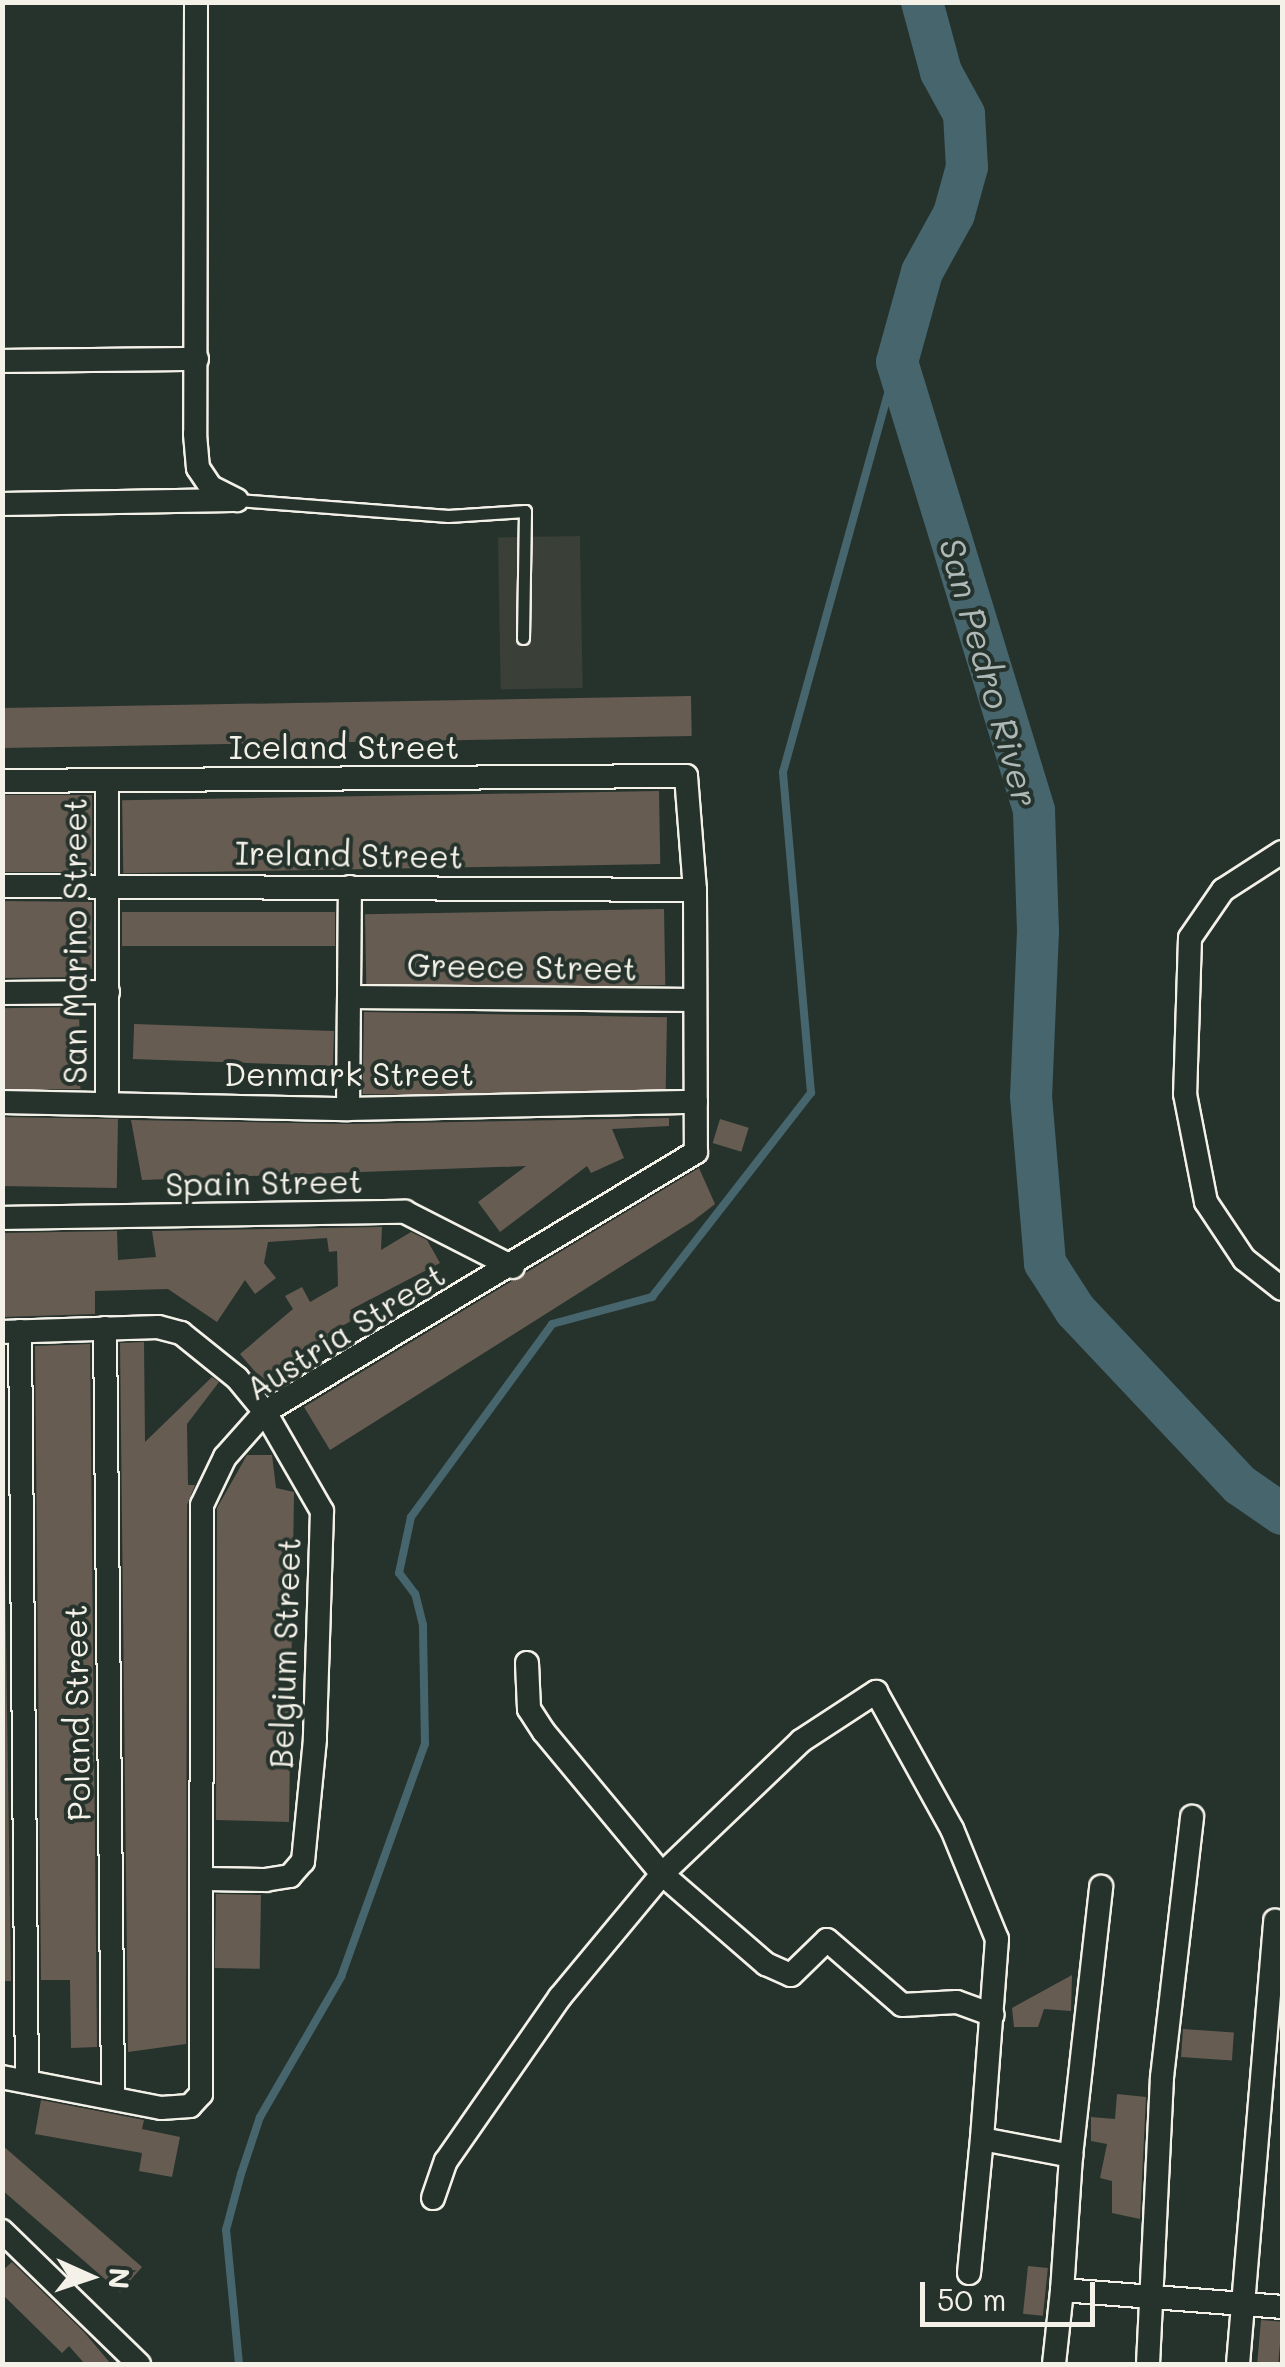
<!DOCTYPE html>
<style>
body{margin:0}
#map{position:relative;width:1285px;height:2367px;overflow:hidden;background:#26332d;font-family:Mali,sans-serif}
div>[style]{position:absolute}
.built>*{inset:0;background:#3a3f38;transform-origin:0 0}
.stream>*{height:8px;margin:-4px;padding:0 4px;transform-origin:4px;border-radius:4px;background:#46656d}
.river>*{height:42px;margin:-21px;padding:0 21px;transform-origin:21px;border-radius:21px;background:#46656d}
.building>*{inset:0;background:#675c52;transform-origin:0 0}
.roads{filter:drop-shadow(2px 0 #f4f1e8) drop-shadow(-2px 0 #f4f1e8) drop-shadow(0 2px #f4f1e8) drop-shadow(0 -2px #f4f1e8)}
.service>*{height:11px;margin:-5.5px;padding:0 5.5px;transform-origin:5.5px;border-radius:5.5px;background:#26332d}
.minor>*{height:22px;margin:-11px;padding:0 11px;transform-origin:11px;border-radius:11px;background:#26332d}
span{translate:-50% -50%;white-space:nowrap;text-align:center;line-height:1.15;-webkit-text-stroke:8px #26332d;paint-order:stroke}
.street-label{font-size:32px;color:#f4f1e8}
.water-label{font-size:35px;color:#aeb9b7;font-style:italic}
.frame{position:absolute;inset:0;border:5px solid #f4f1e8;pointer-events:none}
.north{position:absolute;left:40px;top:2227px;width:100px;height:100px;-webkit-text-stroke:8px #26332d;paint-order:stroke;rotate:93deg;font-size:28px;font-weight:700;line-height:40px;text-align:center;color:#f4f1e8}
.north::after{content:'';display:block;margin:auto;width:35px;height:45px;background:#f4f1e8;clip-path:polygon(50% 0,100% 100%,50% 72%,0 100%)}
.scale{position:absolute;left:920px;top:2282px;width:175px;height:45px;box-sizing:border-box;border:5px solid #f4f1e8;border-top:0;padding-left:12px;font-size:30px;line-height:35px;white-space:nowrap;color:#f4f1e8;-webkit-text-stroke:8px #26332d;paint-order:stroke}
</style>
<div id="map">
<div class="built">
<i style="left:580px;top:536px;width:152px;height:82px;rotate:89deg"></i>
</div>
<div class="stream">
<i style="left:239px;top:2364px;width:135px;rotate:-95.5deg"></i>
<i style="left:226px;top:2230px;width:58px;rotate:-75deg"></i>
<i style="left:241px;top:2174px;width:60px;rotate:-71.6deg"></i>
<i style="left:260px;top:2117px;width:162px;rotate:-59.9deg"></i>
<i style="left:341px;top:1977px;width:248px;rotate:-70.2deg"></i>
<i style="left:425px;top:1744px;width:119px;rotate:-91deg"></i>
<i style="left:423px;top:1625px;width:32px;rotate:-104deg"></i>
<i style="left:415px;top:1594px;width:26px;rotate:-127deg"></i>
<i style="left:399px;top:1573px;width:57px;rotate:-77.9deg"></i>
<i style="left:411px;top:1517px;width:239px;rotate:-53.8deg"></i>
<i style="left:552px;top:1324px;width:104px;rotate:-15.1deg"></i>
<i style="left:652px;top:1297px;width:259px;rotate:-52.1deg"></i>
<i style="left:811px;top:1093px;width:322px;rotate:-95deg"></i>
<i style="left:783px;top:772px;width:426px;rotate:-74.5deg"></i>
</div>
<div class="river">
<i style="left:922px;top:2px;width:73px;rotate:74.8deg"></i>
<i style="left:941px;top:72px;width:48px;rotate:61.3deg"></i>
<i style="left:964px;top:114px;width:53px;rotate:86.8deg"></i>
<i style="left:967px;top:167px;width:49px;rotate:105.5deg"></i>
<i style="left:954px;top:214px;width:66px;rotate:118.9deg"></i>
<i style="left:922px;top:272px;width:93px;rotate:105.5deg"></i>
<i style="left:897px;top:362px;width:469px;rotate:73deg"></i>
<i style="left:1034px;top:811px;width:120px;rotate:88.1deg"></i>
<i style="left:1038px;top:931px;width:165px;rotate:92.4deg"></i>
<i style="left:1031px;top:1096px;width:168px;rotate:85.2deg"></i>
<i style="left:1045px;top:1263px;width:56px;rotate:57.4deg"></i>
<i style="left:1075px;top:1310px;width:241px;rotate:46.7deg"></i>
<i style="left:1240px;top:1485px;width:51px;rotate:34.6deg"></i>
</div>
<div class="building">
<i style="left:691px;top:696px;width:40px;height:689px;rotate:89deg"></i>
<i style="left:659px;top:791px;width:73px;height:537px;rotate:89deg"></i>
<i style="left:92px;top:795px;width:77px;height:90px;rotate:90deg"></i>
<i style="clip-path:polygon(2px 901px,92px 902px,92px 969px,78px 969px,78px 977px,2px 978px)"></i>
<i style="left:664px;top:909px;width:76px;height:299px;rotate:89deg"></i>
<i style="left:122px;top:912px;width:213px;height:34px"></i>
<i style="left:79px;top:1007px;width:82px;height:77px;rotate:89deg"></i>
<i style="left:364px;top:1012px;width:303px;height:82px;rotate:1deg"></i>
<i style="left:334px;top:1031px;width:35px;height:200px;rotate:92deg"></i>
<i style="left:2px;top:1117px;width:116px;height:69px;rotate:1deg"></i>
<i style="clip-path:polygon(669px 1118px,669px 1126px,612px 1129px,624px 1158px,591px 1173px,587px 1166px,500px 1232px,478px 1202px,526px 1166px,142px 1180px,131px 1120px,348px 1124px)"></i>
<i style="left:720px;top:1119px;width:30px;height:25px;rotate:17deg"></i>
<i style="clip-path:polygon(699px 1168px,715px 1204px,693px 1221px,330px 1450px,304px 1407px)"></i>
<i style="clip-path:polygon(382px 1227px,381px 1250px,411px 1232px,427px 1240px,440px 1263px,350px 1310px,355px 1319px,327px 1334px,331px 1340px,308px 1353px,305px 1347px,264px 1382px,240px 1354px,293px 1309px,285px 1296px,302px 1287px,310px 1302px,338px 1286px,337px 1251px,329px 1252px,327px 1238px,268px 1242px,264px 1263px,276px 1278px,255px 1294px,245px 1280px,217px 1322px,168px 1289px,95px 1291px,95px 1314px,2px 1317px,2px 1233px,117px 1231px,118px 1260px,156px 1257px,152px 1231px)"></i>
<i style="clip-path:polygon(144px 1342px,145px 1442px,212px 1377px,219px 1382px,187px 1424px,188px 1485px,195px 1485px,187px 1505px,186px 2044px,128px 2052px,120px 1343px)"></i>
<i style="clip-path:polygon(90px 1344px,97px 2047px,71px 2048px,70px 1980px,41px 1980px,35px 1346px)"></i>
<i style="clip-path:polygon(2px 1365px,11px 1981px,2px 1981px)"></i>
<i style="clip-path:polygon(247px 1455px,272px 1455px,276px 1488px,294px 1492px,289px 1822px,216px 1820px,217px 1508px)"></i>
<i style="left:216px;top:1894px;width:45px;height:74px;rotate:1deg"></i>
<i style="clip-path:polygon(1072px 1975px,1071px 2011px,1044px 2009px,1038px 2027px,1014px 2027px,1012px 2008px)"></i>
<i style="left:1183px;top:2029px;width:51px;height:28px;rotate:4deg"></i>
<i style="clip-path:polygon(1117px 2094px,1146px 2097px,1140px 2219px,1112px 2213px,1112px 2181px,1100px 2178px,1107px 2144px,1091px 2141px,1091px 2117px,1115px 2119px)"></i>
<i style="clip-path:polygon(41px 2100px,144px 2120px,142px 2129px,180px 2137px,172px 2177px,139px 2171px,142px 2153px,35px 2134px)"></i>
<i style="clip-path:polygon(2px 2145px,142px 2267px,120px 2292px,2px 2190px)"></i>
<i style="clip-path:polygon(12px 2262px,84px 2332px,111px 2364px,85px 2364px,69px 2346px,62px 2353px,2px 2294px,2px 2271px)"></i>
<i style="left:1028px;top:2266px;width:20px;height:48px;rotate:6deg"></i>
<i style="left:1261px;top:2320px;width:21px;height:42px;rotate:5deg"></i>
</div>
<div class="roads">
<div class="service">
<i style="left:237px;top:500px;width:212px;rotate:4.3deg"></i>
<i style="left:448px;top:516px;width:77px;rotate:-3.7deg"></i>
<i style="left:525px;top:511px;width:127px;rotate:90.9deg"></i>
</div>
<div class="minor">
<i style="left:196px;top:2px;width:432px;rotate:90.1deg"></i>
<i style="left:195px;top:434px;width:34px;rotate:85deg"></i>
<i style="left:198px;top:468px;width:23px;rotate:56deg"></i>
<i style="left:211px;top:487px;width:29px;rotate:27deg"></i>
<i style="left:2px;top:361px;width:195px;rotate:-0.6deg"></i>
<i style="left:2px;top:504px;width:231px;rotate:-1deg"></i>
<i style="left:107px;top:780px;width:322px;rotate:90deg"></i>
<i style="left:2px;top:781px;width:684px;rotate:-0.42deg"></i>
<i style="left:686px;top:776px;width:114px;rotate:85.5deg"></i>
<i style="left:695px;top:890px;width:262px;rotate:89.8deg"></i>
<i style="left:696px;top:1152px;width:503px;rotate:148.9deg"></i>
<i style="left:265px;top:1412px;width:60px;rotate:131.6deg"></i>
<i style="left:225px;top:1457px;width:53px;rotate:115.6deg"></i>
<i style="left:202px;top:1505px;width:589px;rotate:90.1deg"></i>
<i style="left:201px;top:2094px;width:16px;rotate:133deg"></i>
<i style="left:190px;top:2106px;width:29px;rotate:176deg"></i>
<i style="left:161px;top:2108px;width:162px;rotate:-169deg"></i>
<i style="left:1282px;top:852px;width:70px;rotate:147.2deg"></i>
<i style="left:1223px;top:890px;width:58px;rotate:124.5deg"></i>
<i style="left:1190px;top:938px;width:156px;rotate:91.8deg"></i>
<i style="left:1185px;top:1094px;width:110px;rotate:79deg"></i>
<i style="left:1206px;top:1202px;width:69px;rotate:56.3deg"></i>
<i style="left:1244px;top:1259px;width:48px;rotate:38.3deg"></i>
<i style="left:2px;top:886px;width:693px;rotate:0.33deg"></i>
<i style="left:2px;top:993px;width:106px;rotate:-0.5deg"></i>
<i style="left:349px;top:997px;width:346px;rotate:0.5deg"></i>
<i style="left:2px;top:1102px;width:346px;rotate:1.2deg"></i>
<i style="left:348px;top:1109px;width:348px;rotate:-1.2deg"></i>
<i style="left:348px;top:1109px;width:222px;rotate:-89.5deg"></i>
<i style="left:2px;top:1218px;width:403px;rotate:-0.9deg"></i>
<i style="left:405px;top:1212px;width:121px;rotate:27deg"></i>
<i style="left:105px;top:1328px;width:770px;rotate:89.4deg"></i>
<i style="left:20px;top:1331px;width:750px;rotate:89.47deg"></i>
<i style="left:2px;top:1332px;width:156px;rotate:-1.8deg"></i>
<i style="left:158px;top:1327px;width:24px;rotate:15deg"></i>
<i style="left:181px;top:1333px;width:72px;rotate:38.8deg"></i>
<i style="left:237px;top:1378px;width:44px;rotate:50.5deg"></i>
<i style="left:265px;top:1412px;width:114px;rotate:60.1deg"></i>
<i style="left:322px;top:1511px;width:228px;rotate:91.8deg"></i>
<i style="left:315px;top:1739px;width:123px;rotate:95.6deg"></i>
<i style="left:303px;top:1861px;width:20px;rotate:131deg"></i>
<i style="left:290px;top:1876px;width:24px;rotate:171deg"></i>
<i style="left:266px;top:1880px;width:63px;rotate:-179.1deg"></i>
<i style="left:527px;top:1663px;width:46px;rotate:87.5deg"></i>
<i style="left:529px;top:1709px;width:27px;rotate:57deg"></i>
<i style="left:544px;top:1732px;width:185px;rotate:50.3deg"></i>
<i style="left:662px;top:1874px;width:138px;rotate:40.9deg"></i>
<i style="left:766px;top:1964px;width:27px;rotate:24deg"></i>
<i style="left:791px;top:1975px;width:50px;rotate:-44.2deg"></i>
<i style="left:827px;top:1940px;width:99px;rotate:40.9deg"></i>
<i style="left:902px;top:2005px;width:55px;rotate:-3.1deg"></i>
<i style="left:957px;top:2002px;width:38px;rotate:20deg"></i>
<i style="left:1071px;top:2156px;width:271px;rotate:-83.6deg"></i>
<i style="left:433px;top:2198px;width:39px;rotate:-71deg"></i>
<i style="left:446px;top:2161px;width:200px;rotate:-55.2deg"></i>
<i style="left:560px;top:1997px;width:160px;rotate:-50.3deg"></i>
<i style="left:662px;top:1874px;width:192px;rotate:-43.7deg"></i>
<i style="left:801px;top:1741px;width:90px;rotate:-33.2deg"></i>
<i style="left:876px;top:1692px;width:157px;rotate:61deg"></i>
<i style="left:952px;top:1829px;width:119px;rotate:67.8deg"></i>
<i style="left:997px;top:1939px;width:201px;rotate:94.3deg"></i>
<i style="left:982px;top:2139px;width:91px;rotate:10.8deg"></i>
<i style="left:1071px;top:2156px;width:134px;rotate:93.8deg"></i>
<i style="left:2px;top:2231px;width:191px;rotate:44.2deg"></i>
<i style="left:969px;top:2273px;width:135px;rotate:-84.5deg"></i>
<i style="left:1054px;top:2364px;width:74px;rotate:-83.8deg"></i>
<i style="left:1062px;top:2290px;width:221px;rotate:4.4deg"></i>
<i style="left:1148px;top:2364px;width:287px;rotate:-87.2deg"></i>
<i style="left:1162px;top:2077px;width:262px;rotate:-83.4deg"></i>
<i style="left:1238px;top:2364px;width:445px;rotate:-85.2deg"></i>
</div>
</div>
<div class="street-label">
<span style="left:344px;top:746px">Iceland Street</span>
<span style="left:349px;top:854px;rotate:1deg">Ireland Street</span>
<span style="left:74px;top:941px;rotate:-90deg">San Marino Street</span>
<span style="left:522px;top:966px;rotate:1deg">Greece Street</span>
<span style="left:349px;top:1073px">Denmark Street</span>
<span style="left:264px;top:1182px;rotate:-1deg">Spain Street</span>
<span style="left:345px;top:1331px;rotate:-32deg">Austria Street</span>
<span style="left:284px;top:1653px;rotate:-88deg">Belgium Street</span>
<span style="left:76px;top:1713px;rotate:-91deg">Poland Street</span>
</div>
<div class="water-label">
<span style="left:990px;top:672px;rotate:74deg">San Pedro River</span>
</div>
<div class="frame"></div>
<div class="north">N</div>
<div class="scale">50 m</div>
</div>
